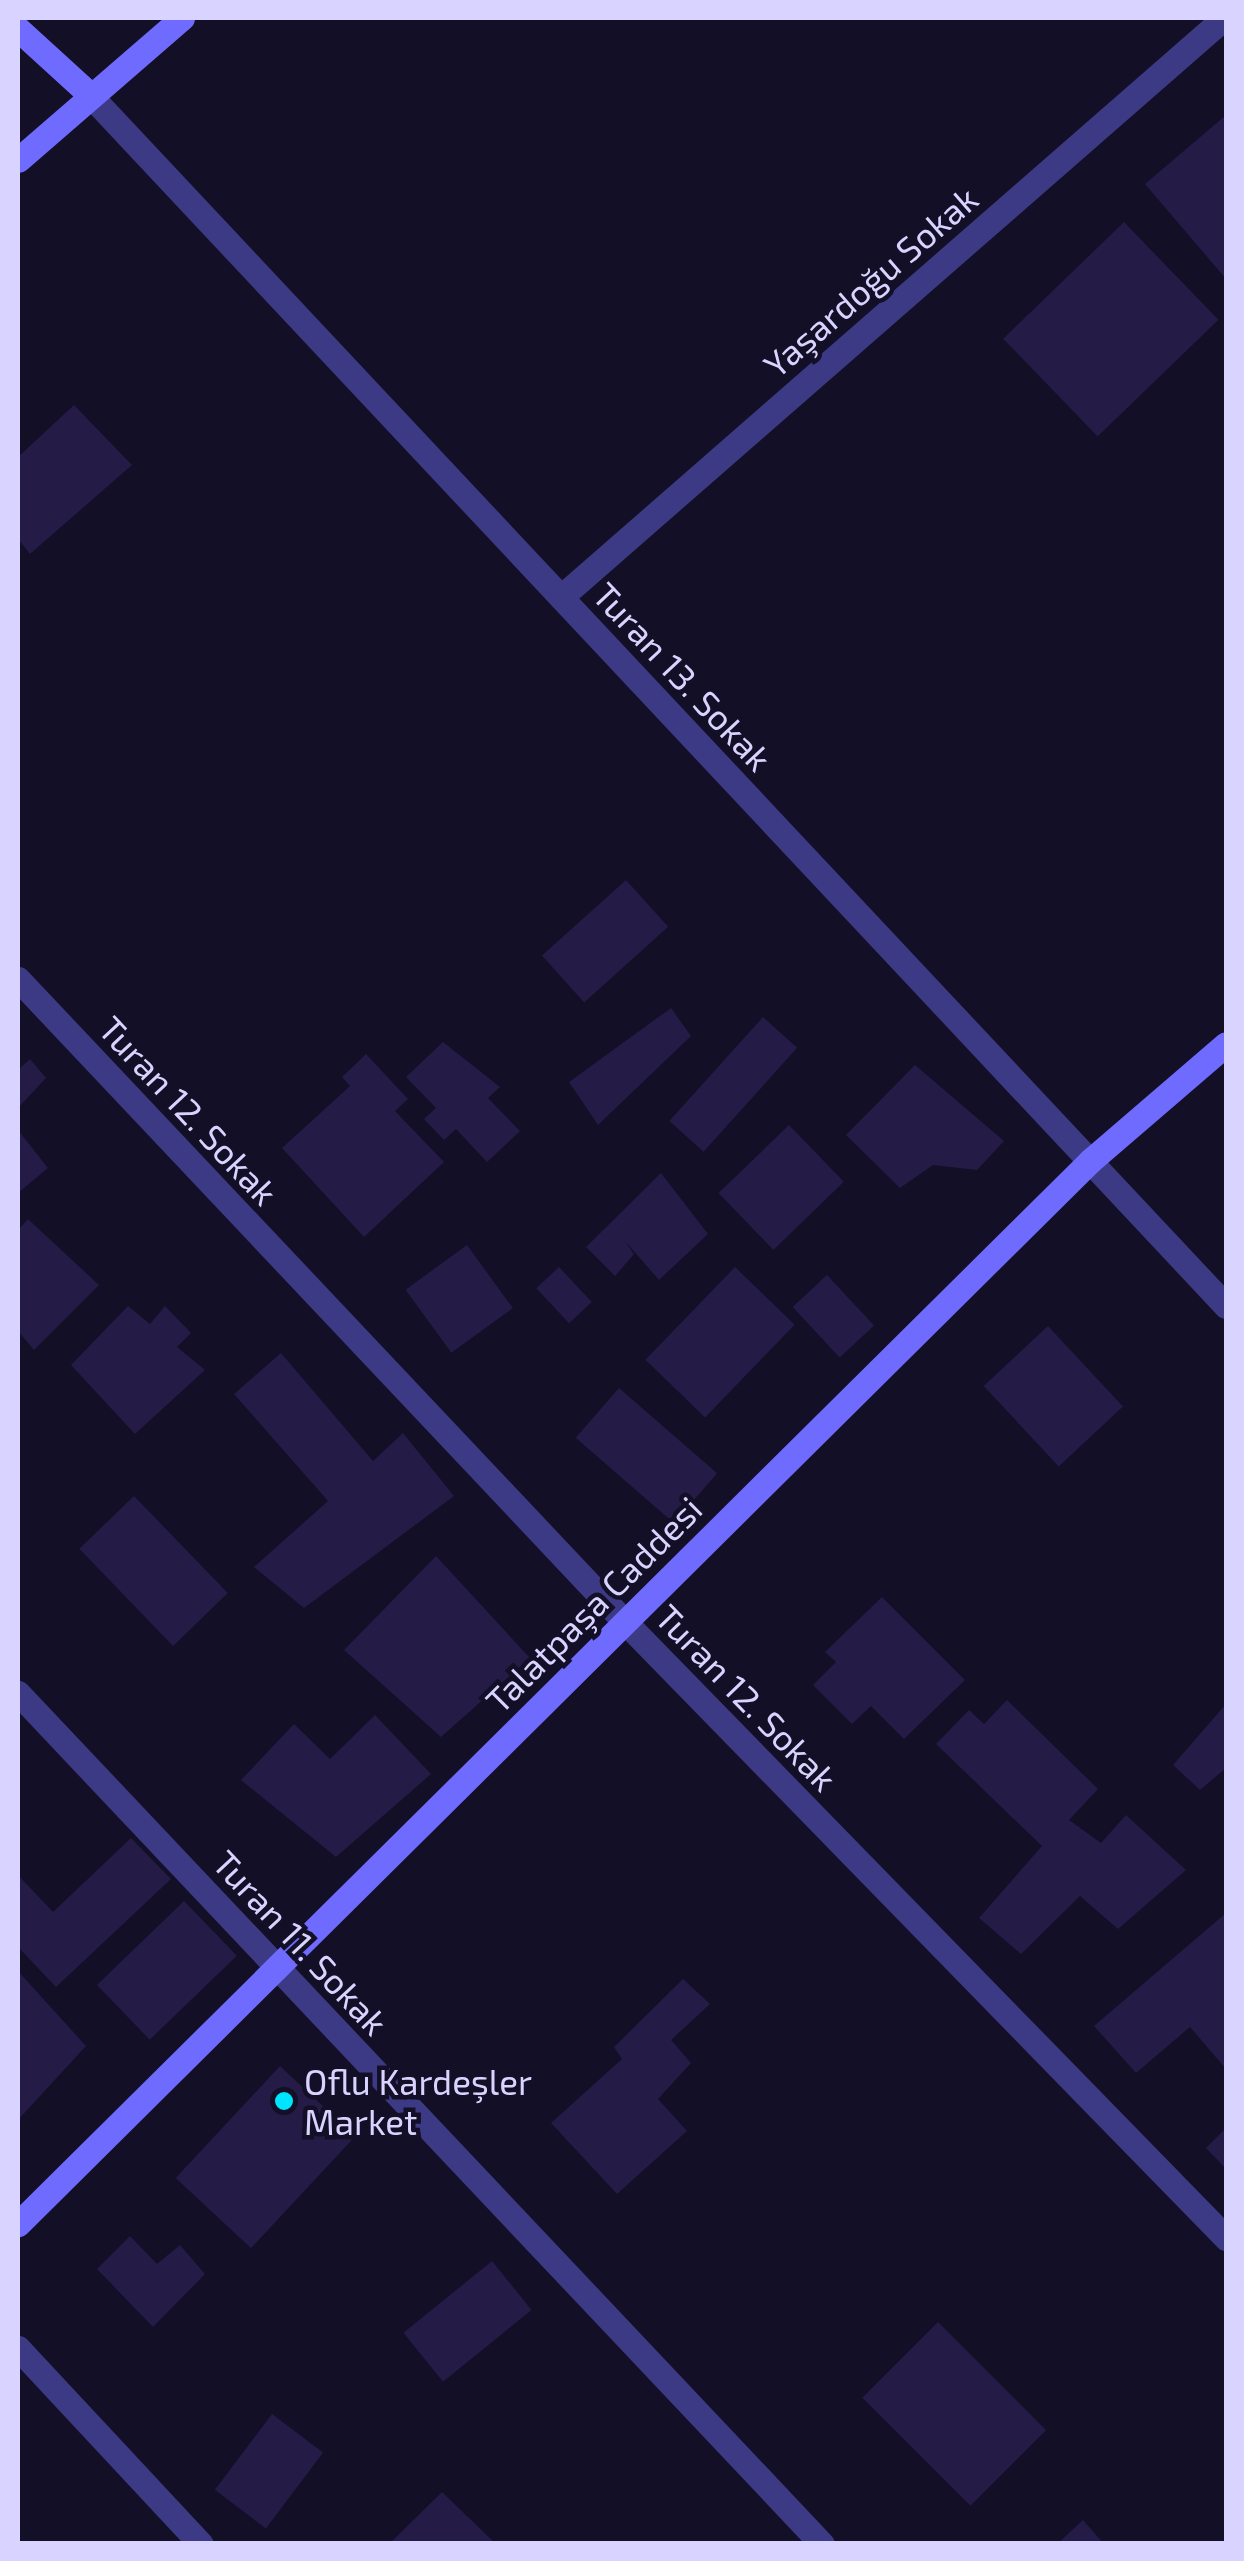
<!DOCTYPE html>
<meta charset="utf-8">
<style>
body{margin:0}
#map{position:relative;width:1244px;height:2561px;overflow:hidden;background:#130f26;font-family:"Exo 2",sans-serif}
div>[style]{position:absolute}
.building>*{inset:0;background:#241b47;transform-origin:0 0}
.street>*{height:25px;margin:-12.5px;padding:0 12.5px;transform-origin:12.5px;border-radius:12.5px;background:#3d3a85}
.secondary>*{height:25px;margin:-12.5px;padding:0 12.5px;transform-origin:12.5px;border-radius:12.5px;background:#6f6bff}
.dots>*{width:28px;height:28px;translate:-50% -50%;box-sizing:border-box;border:5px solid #130f26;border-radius:50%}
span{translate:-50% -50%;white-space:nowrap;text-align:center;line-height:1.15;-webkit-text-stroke:9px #130f26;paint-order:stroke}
.street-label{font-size:35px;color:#d9d4ff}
.poi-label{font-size:35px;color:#d9d4ff}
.left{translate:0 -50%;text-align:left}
.frame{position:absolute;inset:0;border:20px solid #d9d4ff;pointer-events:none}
</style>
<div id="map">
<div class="building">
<i style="clip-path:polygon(1226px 115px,1226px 279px,1145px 184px)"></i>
<i style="left:1124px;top:222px;width:136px;height:168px;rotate:46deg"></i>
<i style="clip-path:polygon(74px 405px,132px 465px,30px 554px,18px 539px,18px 457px)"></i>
<i style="left:626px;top:880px;width:63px;height:113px;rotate:48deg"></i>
<i style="clip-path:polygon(671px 1008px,691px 1036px,598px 1125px,569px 1082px)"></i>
<i style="left:763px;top:1017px;width:46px;height:140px;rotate:42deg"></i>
<i style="clip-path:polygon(443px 1042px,500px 1087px,488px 1098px,520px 1131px,487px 1162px,456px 1129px,444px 1140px,424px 1119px,436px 1108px,406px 1077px)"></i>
<i style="clip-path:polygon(366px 1054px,408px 1099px,395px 1111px,444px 1162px,364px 1237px,282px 1148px,350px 1086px,342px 1077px)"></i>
<i style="clip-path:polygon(30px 1059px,46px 1078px,18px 1108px,18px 1070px)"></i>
<i style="clip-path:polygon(915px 1065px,1004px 1141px,977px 1170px,933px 1165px,900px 1188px,846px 1135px)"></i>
<i style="left:789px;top:1125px;width:79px;height:98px;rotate:46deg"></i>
<i style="clip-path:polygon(18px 1130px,48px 1168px,18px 1193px)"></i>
<i style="clip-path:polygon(661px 1173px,708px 1234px,659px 1280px,625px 1241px,634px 1254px,615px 1276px,586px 1247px)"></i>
<i style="clip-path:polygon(28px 1219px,99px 1285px,34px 1350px,18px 1331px,18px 1230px)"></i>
<i style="left:467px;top:1245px;width:78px;height:76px;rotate:54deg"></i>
<i style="left:559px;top:1267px;width:48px;height:31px;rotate:47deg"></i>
<i style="left:735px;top:1267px;width:83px;height:129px;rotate:44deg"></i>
<i style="left:827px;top:1275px;width:69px;height:47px;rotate:47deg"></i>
<i style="clip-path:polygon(128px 1306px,150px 1324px,165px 1306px,191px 1333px,177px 1347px,205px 1370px,135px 1434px,71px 1365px)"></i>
<i style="left:1048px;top:1326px;width:110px;height:88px;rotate:47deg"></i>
<i style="clip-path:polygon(281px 1353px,373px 1461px,403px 1433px,454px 1496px,304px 1608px,254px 1567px,328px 1501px,234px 1394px)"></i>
<i style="left:619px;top:1388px;width:130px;height:66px;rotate:41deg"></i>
<i style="left:134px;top:1496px;width:135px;height:76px;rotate:46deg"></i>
<i style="clip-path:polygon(436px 1556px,530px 1658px,441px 1737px,344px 1650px)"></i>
<i style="clip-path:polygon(882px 1597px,965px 1680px,904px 1739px,871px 1706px,852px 1724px,813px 1685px,836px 1662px,825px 1652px)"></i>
<i style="clip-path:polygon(1007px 1700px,1098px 1789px,1069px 1820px,1101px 1843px,1126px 1815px,1186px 1870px,1118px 1929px,1080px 1896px,1021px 1954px,979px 1918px,1042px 1846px,936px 1744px,969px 1710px,984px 1724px)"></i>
<i style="clip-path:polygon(1226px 1704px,1226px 1768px,1200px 1790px,1173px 1765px)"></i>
<i style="clip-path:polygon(375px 1715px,431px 1774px,336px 1857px,241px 1780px,294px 1724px,330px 1759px)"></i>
<i style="clip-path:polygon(131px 1838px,171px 1879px,56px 1987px,18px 1947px,18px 1875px,53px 1912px)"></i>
<i style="left:184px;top:1901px;width:76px;height:121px;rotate:46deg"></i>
<i style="clip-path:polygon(1226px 1913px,1226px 2069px,1190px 2027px,1136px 2073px,1094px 2026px)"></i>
<i style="clip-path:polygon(18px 1971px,86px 2046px,18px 2120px)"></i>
<i style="clip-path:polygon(683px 1979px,710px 2004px,671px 2040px,691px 2063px,658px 2099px,687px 2131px,617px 2194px,551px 2123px,622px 2059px,614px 2047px)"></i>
<i style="left:280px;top:2066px;width:103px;height:153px;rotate:43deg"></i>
<i style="clip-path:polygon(1226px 2128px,1226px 2169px,1206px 2148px)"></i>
<i style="clip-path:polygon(130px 2236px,157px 2264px,180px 2245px,205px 2274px,153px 2327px,97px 2269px)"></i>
<i style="left:492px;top:2261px;width:63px;height:114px;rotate:51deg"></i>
<i style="left:938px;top:2322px;width:153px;height:107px;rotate:45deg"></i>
<i style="left:272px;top:2414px;width:64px;height:95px;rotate:37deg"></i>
<i style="clip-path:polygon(442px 2492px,496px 2544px,389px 2544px)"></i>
<i style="clip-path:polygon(1083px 2520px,1104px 2544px,1057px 2544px)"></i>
</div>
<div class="street">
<i style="left:88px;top:93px;width:1663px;rotate:46.83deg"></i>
<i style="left:561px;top:597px;width:880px;rotate:-41.13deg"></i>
<i style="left:18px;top:979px;width:884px;rotate:46.65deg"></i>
<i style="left:625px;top:1622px;width:861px;rotate:45.71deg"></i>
<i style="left:18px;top:1693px;width:1171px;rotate:46.63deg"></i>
<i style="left:18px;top:2348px;width:268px;rotate:47deg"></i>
</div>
<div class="secondary">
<i style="left:18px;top:29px;width:95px;rotate:42.4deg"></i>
<i style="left:18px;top:160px;width:217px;rotate:-40.9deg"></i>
<i style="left:18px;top:2224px;width:1510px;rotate:-44.76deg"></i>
<i style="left:1090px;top:1161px;width:179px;rotate:-40.7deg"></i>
</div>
<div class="dots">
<i style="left:284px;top:2101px;background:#00e5ff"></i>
</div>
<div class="street-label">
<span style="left:870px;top:281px;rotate:-41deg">Yaşardoğu Sokak</span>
<span style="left:683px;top:676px;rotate:47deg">Turan 13. Sokak</span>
<span style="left:189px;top:1110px;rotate:47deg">Turan 12. Sokak</span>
<span style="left:593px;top:1604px;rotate:-45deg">Talatpaşa Caddesi</span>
<span style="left:747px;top:1697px;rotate:46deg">Turan 12. Sokak</span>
<span style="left:301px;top:1942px;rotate:47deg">Turan 11. Sokak</span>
</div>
<div class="poi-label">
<span class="left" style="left:304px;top:2101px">Oflu Kardeşler<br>Market</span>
</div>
<div class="frame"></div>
</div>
